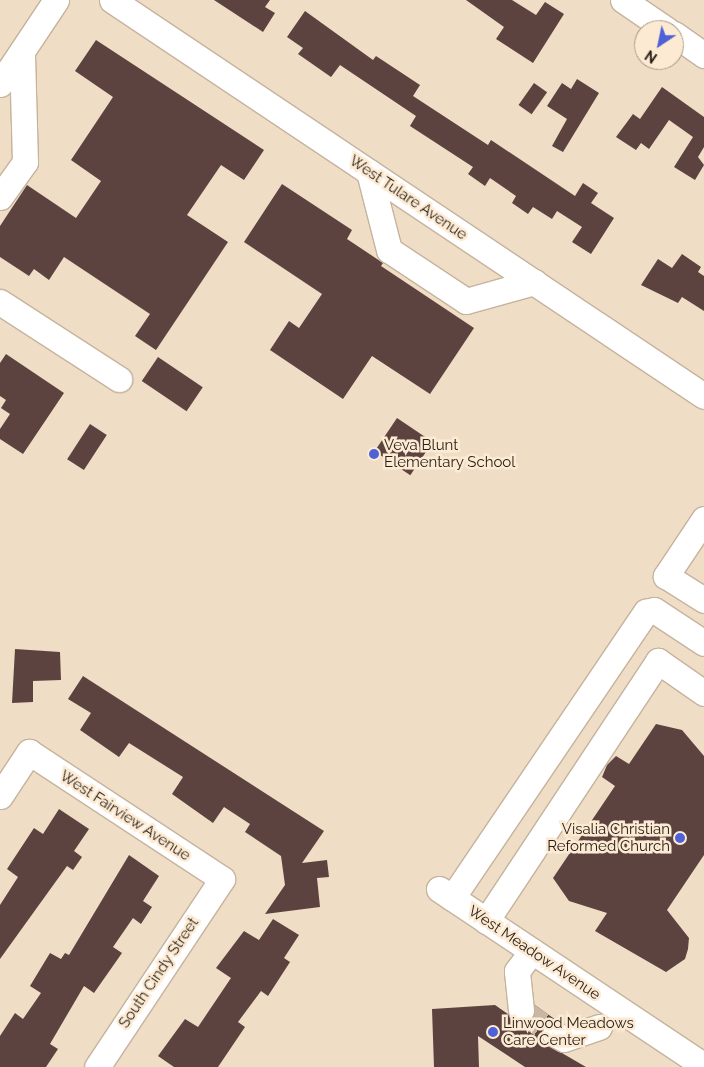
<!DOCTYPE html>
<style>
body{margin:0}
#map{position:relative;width:704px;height:1067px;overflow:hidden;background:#efddc6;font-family:Raleway,sans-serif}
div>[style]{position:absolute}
.building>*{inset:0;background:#5d433f;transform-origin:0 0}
.minor-tunnel>*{height:25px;margin-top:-12.5px;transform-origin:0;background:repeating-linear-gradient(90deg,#c7b7a3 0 25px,transparent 0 37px)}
.roads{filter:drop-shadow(1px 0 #c5b39d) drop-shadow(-1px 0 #c5b39d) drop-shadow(0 1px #c5b39d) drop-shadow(0 -1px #c5b39d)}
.minor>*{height:25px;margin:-12.5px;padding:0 12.5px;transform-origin:12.5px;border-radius:12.5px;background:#fff}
.dots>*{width:14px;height:14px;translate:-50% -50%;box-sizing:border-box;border:2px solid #fdead3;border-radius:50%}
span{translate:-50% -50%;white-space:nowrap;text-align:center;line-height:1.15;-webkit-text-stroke:5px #fdead3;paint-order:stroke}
.street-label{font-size:15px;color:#251e16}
.poi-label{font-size:15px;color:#251e16}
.left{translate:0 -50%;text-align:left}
.right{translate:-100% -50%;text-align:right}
.north{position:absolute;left:634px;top:20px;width:50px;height:50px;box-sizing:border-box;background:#fdead3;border:1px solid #a79887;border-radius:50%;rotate:214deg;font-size:14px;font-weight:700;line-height:20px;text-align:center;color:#251e16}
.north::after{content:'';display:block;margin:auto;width:18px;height:22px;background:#4f61d7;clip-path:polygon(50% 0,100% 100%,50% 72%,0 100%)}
</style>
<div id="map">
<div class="building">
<i style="clip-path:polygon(214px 0,270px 0,265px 7px,275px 13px,263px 32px)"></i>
<i style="clip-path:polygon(466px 0,512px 0,536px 15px,545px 2px,564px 14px,533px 63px,496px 39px,504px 27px)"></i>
<i style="clip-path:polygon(305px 11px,373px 60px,376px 56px,420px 85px,413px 96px,488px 145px,491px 140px,575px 196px,583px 183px,598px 193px,591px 203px,614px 218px,591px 254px,572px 242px,582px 227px,557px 211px,552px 219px,533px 207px,528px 214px,512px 203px,516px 196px,490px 178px,485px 186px,468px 174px,473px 167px,410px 126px,416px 116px,340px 65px,331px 77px,298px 54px,303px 48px,287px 37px)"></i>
<i style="clip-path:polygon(96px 40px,264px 150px,244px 180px,221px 165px,187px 215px,228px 242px,156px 350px,135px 336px,150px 314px,64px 257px,49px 280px,34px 269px,29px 276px,0 257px,0 226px,27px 185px,76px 218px,101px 181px,71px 160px,113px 97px,75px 71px)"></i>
<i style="clip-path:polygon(577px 79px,599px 93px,563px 152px,552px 146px,567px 119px,547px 106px,562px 83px,571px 89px)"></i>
<i style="left:534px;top:83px;width:16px;height:27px;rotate:35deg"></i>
<i style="clip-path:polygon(662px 87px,704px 117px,704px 147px,698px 157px,704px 165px,695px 180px,674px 167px,693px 137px,669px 120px,649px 149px,641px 143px,636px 150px,616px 137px,633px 114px,640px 119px)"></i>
<i style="clip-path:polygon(282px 184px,352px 230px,347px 239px,383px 263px,381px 266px,474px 328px,430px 394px,372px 356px,343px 399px,270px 350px,289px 321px,299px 328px,322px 294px,244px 242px)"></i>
<i style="clip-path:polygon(682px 254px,701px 267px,698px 272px,704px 276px,704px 311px,682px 297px,678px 303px,641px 285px,658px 259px,672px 268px)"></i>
<i style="clip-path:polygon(6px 354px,64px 393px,23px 454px,0 439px,0 429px,10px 414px,1px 408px,6px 400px,0 396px,0 363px)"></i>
<i style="left:158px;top:357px;width:54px;height:29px;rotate:34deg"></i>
<i style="left:397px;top:418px;width:43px;height:40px;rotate:34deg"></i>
<i style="left:90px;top:424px;width:20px;height:42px;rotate:33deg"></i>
<i style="clip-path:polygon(15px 649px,60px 652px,61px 680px,33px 681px,33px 702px,12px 703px)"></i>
<i style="clip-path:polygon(83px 676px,324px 831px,302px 863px,327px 860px,329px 877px,317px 878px,320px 907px,265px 914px,285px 885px,281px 856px,245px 832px,250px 824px,224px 807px,213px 823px,172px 794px,183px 777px,129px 743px,119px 757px,80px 730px,91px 713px,68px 699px)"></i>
<i style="clip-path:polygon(656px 724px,682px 730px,704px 756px,704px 855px,667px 910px,689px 938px,688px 949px,685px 959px,666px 972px,595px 931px,607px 913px,569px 901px,553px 878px,615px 786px,602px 777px,607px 765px,616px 756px,629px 764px)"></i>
<i style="clip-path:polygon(59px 809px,89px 829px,74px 851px,82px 857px,73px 870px,67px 866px,0 959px,0 905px,18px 877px,7px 869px,34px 828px,43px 834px)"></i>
<i style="clip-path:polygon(129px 855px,159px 876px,143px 901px,152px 907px,141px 924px,133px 918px,113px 947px,122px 953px,94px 993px,84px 986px,50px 1044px,58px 1049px,46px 1067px,0 1067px,0 1036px,15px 1013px,23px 1019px,41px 993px,30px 986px,50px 953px,61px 959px,65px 953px,69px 955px)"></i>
<i style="clip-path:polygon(273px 919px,299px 935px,284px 958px,290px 962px,268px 996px,261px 991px,238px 1022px,245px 1027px,218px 1067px,174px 1067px,158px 1056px,185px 1019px,198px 1027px,231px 978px,216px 968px,244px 931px,259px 940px)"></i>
<i style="clip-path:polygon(495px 1005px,522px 1024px,534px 1016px,535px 1005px,556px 1020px,543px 1027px,543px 1042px,586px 1067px,525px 1067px,478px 1036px,479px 1067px,434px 1067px,432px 1009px)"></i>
</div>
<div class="minor-tunnel">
<i style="left:521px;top:1010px;width:42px;rotate:35.2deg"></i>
</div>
<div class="roads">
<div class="minor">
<i style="left:112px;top:0;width:712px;rotate:33.78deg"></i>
<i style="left:623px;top:0;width:53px;rotate:34.3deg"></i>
<i style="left:674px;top:34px;width:37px;rotate:35deg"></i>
<i style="left:0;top:84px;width:101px;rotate:-56.3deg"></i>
<i style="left:369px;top:172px;width:81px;rotate:75.6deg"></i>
<i style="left:389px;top:250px;width:92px;rotate:33.5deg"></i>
<i style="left:466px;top:301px;width:71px;rotate:-15.6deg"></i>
<i style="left:0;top:197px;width:43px;rotate:-54.5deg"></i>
<i style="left:25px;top:162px;width:110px;rotate:-91.6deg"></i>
<i style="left:0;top:302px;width:142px;rotate:32.9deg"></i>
<i style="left:704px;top:519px;width:69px;rotate:123.7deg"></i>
<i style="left:666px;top:576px;width:45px;rotate:32.3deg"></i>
<i style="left:0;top:796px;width:53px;rotate:-56.6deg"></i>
<i style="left:29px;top:752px;width:231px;rotate:33.3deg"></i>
<i style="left:222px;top:879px;width:226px;rotate:123.6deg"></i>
<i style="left:439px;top:889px;width:319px;rotate:33.7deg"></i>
<i style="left:452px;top:898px;width:346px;rotate:-55.9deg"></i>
<i style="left:646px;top:612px;width:8px;rotate:-14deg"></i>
<i style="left:654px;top:610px;width:60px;rotate:33.4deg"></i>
<i style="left:486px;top:921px;width:312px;rotate:-56.5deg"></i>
<i style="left:658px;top:661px;width:56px;rotate:34.8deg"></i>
<i style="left:521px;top:1010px;width:39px;rotate:-96deg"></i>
<i style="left:517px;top:971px;width:25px;rotate:-53deg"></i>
<i style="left:555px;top:1034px;width:10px;rotate:29deg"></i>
<i style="left:564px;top:1039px;width:37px;rotate:-19deg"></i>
</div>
</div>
<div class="dots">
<i style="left:374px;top:454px;background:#4f61d7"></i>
<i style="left:680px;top:838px;background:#4f61d7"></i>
<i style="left:493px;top:1032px;background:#4f61d7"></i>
</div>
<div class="street-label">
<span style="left:408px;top:198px;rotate:34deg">West Tulare Avenue</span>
<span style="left:125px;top:816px;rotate:33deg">West Fairview Avenue</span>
<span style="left:534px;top:953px;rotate:34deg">West Meadow Avenue</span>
<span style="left:159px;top:973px;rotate:-56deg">South Cindy Street</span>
</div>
<div class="poi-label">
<span class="left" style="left:384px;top:454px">Veva Blunt<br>Elementary School</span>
<span class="right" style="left:670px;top:838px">Visalia Christian<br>Reformed Church</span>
<span class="left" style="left:503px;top:1032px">Linwood Meadows<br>Care Center</span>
</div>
<div class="north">N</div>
</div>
